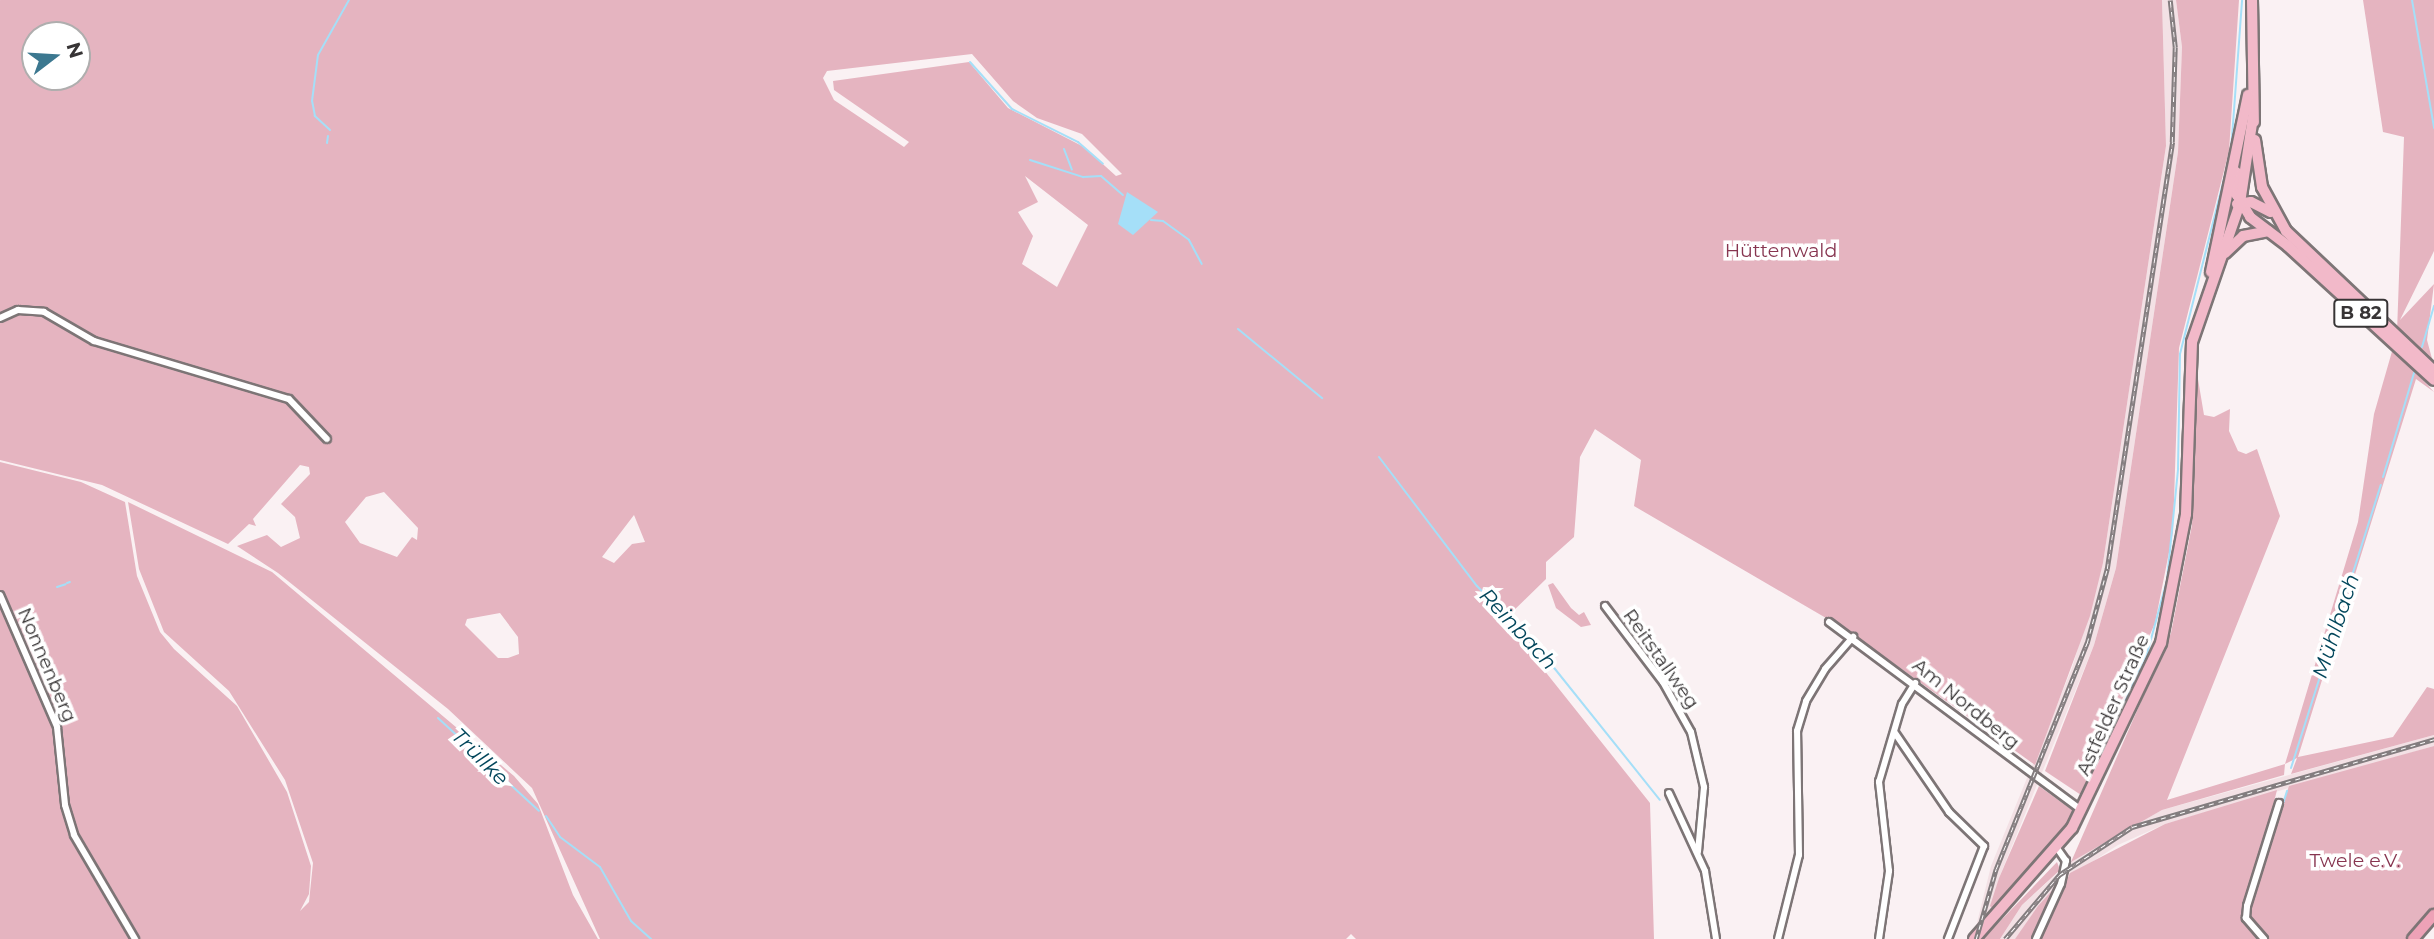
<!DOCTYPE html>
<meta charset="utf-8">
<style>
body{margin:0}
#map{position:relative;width:2434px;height:939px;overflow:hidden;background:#faf1f3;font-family:Montserrat,sans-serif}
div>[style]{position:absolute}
.built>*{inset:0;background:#f3e1e5}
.green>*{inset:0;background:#e5b4c0}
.water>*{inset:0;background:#a5dff8}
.stream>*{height:2px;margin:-1px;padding:0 1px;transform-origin:1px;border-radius:1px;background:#a5dff8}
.roads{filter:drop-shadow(2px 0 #7d7576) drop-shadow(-2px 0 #7d7576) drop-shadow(0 2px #7d7576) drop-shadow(0 -2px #7d7576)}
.minor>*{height:6px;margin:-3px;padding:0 3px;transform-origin:3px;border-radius:3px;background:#fff}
.primary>*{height:10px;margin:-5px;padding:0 5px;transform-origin:5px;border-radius:5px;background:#f2b9c9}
.trunk>*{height:10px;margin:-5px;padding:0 5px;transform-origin:5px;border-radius:5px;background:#eea2b7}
.rail>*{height:4.5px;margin-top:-2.25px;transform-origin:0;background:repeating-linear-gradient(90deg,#fff 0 5px,#837d7f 0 10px);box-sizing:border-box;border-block:2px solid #837d7f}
span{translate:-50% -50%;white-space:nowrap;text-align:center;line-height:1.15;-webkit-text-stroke:7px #fff;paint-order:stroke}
.shield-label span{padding:2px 5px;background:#fff;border:2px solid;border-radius:5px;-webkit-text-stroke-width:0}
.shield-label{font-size:18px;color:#373435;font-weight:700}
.park-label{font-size:19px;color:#873550}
.street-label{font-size:19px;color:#373435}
.water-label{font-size:21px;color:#02465b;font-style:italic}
.north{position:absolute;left:21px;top:21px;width:70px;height:70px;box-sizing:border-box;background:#fff;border:2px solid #afaeae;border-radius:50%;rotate:73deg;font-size:19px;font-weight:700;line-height:28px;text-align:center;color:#373435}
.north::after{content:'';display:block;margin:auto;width:24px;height:32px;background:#3c7890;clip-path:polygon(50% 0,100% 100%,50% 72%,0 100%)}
</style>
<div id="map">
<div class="built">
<i style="clip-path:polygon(2162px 0,2176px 0,2182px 47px,2178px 152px,2116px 568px,2094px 645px,1999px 878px,1983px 939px,1973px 939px,1991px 866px,2072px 668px,2103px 563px,2166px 146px)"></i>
<i style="clip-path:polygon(2434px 735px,2434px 746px,2165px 824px,2118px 845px,2057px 885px,2015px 939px,2000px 939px,2022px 905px,2071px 861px,2162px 810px)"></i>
</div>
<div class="green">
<i style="clip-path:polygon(evenodd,0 0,2162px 0,2166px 146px,2103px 563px,2090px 616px,2035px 765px,1850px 632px,1634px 506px,1641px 460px,1595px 429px,1580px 457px,1574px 537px,1546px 562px,1546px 579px,1504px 620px,1650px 803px,1654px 939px,1356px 939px,1351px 934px,1346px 939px,600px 939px,532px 788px,448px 709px,278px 573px,237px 546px,267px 535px,281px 547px,300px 538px,295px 517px,281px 504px,310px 474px,309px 467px,300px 465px,253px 519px,256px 526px,249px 524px,228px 544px,102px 485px,0 460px,0 0,35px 35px,77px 35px,77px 77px,35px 77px,35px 35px,0 0,972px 54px,1013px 101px,1037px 118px,1082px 134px,1122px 174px,1116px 176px,1084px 147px,1008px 108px,969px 62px,833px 81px,834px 90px,909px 142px,904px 147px,834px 100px,823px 78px,827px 71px,972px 54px,0 0,1025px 176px,1088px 225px,1057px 287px,1022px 264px,1033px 236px,1018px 212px,1038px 202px,1025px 176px,0 0,384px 492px,418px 528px,417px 540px,412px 537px,397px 557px,360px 543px,345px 522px,366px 497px,384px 492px,0 0,634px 515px,645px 542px,632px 544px,614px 563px,602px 557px,634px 515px,0 0,500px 613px,518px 637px,519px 654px,508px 658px,498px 658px,465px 625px,467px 619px,500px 613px)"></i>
<i style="clip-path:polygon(2176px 0,2239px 0,2229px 151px,2179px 348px,2173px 532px,2155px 623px,2081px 795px,2045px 771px,2094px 645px,2116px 568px,2178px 152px,2182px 47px)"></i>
<i style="clip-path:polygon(2363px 0,2434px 0,2434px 251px,2400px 320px,2434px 284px,2427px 340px,2434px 366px,2397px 332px,2404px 137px,2383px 132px)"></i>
<i style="clip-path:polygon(2393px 348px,2434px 392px,2416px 379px,2298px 757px,2393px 737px,2427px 687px,2434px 689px,2434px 735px,2291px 774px,2297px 758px,2285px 764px,2284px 775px,2162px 810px,2071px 862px,2171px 633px,2192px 525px,2196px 367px,2204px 415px,2214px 417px,2230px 409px,2229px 431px,2238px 451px,2246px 454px,2257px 449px,2280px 516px,2167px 800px,2285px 764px,2358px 522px,2374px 414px)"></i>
<i style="clip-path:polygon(0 462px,81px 482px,125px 502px,137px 576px,160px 632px,174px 649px,237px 706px,287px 792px,311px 866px,309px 894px,300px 911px,309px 902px,313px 863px,285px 780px,229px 691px,164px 632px,139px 569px,128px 502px,272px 572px,514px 776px,538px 804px,573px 895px,598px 939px,0 939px)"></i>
<i style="clip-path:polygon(1553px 583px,1571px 608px,1579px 615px,1584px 612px,1591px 625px,1581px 627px,1556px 608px,1548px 585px)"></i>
<i style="clip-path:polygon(2434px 746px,2434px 908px,2408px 939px,2265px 939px,2247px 918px,2248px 907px,2289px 786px)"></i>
<i style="clip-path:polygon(2039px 786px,2072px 810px,2073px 816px,1996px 912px,1990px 906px,1999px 878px)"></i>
<i style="clip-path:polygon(2277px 790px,2245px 918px,2263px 939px,2041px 939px,2070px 873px,2165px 824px)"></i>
<i style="clip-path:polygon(2057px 862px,2060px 870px,2022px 905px,2000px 939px,1983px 939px)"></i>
<i style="clip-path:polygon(2057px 885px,2031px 939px,2015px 939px,2038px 906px)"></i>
</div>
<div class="water">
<i style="clip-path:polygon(1127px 192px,1158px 212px,1133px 235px,1118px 224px)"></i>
</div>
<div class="stream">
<i style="left:2412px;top:0;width:130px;rotate:80.2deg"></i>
<i style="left:970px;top:62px;width:63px;rotate:48.2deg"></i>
<i style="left:1012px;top:109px;width:74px;rotate:26.6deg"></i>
<i style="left:1078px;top:142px;width:33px;rotate:41deg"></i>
<i style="left:330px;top:130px;width:21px;rotate:-137deg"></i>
<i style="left:315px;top:116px;width:15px;rotate:-101deg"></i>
<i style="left:312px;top:101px;width:46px;rotate:-82.6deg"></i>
<i style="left:318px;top:55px;width:63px;rotate:-60.6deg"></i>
<i style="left:327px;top:143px;width:7px;rotate:-82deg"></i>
<i style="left:1064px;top:149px;width:22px;rotate:69deg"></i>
<i style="left:1030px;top:160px;width:56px;rotate:17.8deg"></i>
<i style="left:1083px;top:177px;width:18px;rotate:-3deg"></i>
<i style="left:1101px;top:176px;width:29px;rotate:41deg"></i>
<i style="left:1151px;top:220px;width:12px;rotate:5deg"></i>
<i style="left:1163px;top:221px;width:32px;rotate:36deg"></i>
<i style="left:1189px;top:240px;width:27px;rotate:62deg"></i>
<i style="left:1238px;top:329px;width:109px;rotate:39.4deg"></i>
<i style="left:2422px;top:347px;width:43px;rotate:-73.7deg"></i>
<i style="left:1379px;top:457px;width:162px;rotate:52.8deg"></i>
<i style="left:1477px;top:586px;width:108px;rotate:46.5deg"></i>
<i style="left:1551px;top:664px;width:174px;rotate:51.3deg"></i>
<i style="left:2383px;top:477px;width:109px;rotate:-73.4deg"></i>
<i style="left:67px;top:583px;width:3px;rotate:-18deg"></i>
<i style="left:57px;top:587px;width:9px;rotate:-18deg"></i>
<i style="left:438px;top:718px;width:137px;rotate:42.6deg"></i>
<i style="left:2291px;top:768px;width:297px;rotate:-72.4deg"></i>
<i style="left:2083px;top:793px;width:153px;rotate:-65.3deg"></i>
<i style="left:2147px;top:654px;width:77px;rotate:-74.9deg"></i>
<i style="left:2167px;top:580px;width:112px;rotate:-84.3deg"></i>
<i style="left:2178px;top:469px;width:115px;rotate:-89deg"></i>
<i style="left:2180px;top:354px;width:209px;rotate:-75.9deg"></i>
<i style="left:2231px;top:151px;width:151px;rotate:-85.8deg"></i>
<i style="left:546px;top:816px;width:25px;rotate:56deg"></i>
<i style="left:560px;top:837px;width:50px;rotate:36.9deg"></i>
<i style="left:600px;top:867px;width:62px;rotate:60.1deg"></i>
<i style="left:631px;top:921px;width:27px;rotate:42deg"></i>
<i style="left:2250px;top:907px;width:122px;rotate:-72.3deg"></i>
</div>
<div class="roads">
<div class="minor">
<i style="left:0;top:318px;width:20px;rotate:-24deg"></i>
<i style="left:18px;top:310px;width:26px;rotate:4deg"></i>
<i style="left:44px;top:312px;width:58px;rotate:30.1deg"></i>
<i style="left:94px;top:341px;width:203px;rotate:16.6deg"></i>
<i style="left:289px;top:399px;width:55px;rotate:46.5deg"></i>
<i style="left:0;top:595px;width:144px;rotate:66.6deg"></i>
<i style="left:57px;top:727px;width:78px;rotate:84.1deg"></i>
<i style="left:65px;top:805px;width:31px;rotate:73deg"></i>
<i style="left:74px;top:835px;width:121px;rotate:59.6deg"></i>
<i style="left:1605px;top:606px;width:96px;rotate:52.7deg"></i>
<i style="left:1663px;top:682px;width:57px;rotate:60.8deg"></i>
<i style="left:1691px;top:732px;width:57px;rotate:76.7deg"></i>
<i style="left:1704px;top:787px;width:65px;rotate:95.3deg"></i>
<i style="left:1829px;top:622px;width:314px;rotate:36.7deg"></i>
<i style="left:1895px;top:733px;width:96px;rotate:55.6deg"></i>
<i style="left:1949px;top:812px;width:49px;rotate:44.2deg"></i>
<i style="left:1984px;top:846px;width:100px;rotate:111.2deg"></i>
<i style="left:1669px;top:793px;width:86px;rotate:65.2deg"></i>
<i style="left:1705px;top:871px;width:69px;rotate:80.8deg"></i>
<i style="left:1778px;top:939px;width:87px;rotate:-76deg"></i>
<i style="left:1799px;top:855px;width:124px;rotate:-90.9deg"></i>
<i style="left:1797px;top:731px;width:31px;rotate:-73deg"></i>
<i style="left:1806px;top:701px;width:37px;rotate:-59deg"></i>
<i style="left:1825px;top:669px;width:43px;rotate:-48.8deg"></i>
<i style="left:1879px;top:939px;width:69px;rotate:-81.6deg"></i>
<i style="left:1889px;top:871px;width:90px;rotate:-96.4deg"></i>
<i style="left:1879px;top:782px;width:81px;rotate:-73.6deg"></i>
<i style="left:1902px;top:704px;width:25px;rotate:-58deg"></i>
<i style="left:2036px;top:939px;width:60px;rotate:-65.6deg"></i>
<i style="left:2061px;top:884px;width:24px;rotate:-78deg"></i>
<i style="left:2066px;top:861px;width:16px;rotate:-125deg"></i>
<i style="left:2264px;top:939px;width:28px;rotate:-131deg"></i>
<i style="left:2246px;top:918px;width:12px;rotate:-85deg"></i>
<i style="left:2247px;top:906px;width:108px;rotate:-72.7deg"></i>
</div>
<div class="primary">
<i style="left:2252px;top:0;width:122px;rotate:89.1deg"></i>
<i style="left:2255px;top:140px;width:48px;rotate:81.5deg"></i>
<i style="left:2262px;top:187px;width:50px;rotate:61.4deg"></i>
<i style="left:2286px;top:231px;width:204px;rotate:43.4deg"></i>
<i style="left:2236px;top:172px;width:23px;rotate:88deg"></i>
<i style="left:2237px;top:195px;width:26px;rotate:59deg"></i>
<i style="left:2250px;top:217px;width:48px;rotate:37.3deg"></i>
<i style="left:2288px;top:246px;width:198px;rotate:42.5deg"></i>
<i style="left:2237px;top:204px;width:14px;rotate:-8deg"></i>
<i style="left:2251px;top:202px;width:22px;rotate:27deg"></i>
<i style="left:2225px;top:253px;width:25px;rotate:-43deg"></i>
<i style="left:2243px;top:236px;width:26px;rotate:-11deg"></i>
<i style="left:2211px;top:272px;width:181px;rotate:-78.2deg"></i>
<i style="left:1974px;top:939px;width:148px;rotate:-48.6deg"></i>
<i style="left:2072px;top:828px;width:205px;rotate:-64.3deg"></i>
<i style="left:2161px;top:643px;width:131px;rotate:-79deg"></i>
<i style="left:2186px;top:514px;width:172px;rotate:-88deg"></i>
<i style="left:2192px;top:342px;width:147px;rotate:-70.9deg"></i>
<i style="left:2240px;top:203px;width:87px;rotate:-81.4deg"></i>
</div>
<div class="trunk">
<i style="left:2413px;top:939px;width:32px;rotate:-49deg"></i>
</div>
</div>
<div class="rail">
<i style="left:1976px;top:939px;width:73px;rotate:-74.1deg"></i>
<i style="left:1996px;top:869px;width:244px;rotate:-68.1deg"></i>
<i style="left:2087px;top:643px;width:77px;rotate:-74.9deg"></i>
<i style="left:2107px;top:569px;width:432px;rotate:-81.3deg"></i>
<i style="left:2172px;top:142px;width:95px;rotate:-88.2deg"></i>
<i style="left:2175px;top:47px;width:47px;rotate:-96.1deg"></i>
<i style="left:2005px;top:939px;width:84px;rotate:-49.8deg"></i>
<i style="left:2059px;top:875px;width:87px;rotate:-33.3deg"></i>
<i style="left:2132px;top:827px;width:315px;rotate:-16.2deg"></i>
</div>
<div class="shield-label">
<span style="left:2361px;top:313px">B 82</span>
</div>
<div class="park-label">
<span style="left:1781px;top:251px">Hüttenwald</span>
<span style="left:2355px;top:861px">Twele e.V.</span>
</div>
<div class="street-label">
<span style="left:1661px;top:659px;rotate:55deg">Reitstallweg</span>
<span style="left:47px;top:665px;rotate:67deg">Nonnenberg</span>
<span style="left:1966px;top:704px;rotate:39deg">Am Nordberg</span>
<span style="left:2113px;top:705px;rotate:-66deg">Astfelder Straße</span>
</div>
<div class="water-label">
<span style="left:2336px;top:626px;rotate:-72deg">Mühlbach</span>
<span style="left:1518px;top:629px;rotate:47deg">Reinbach</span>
<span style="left:480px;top:757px;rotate:45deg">Trüllke</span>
</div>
<div class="north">N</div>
</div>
